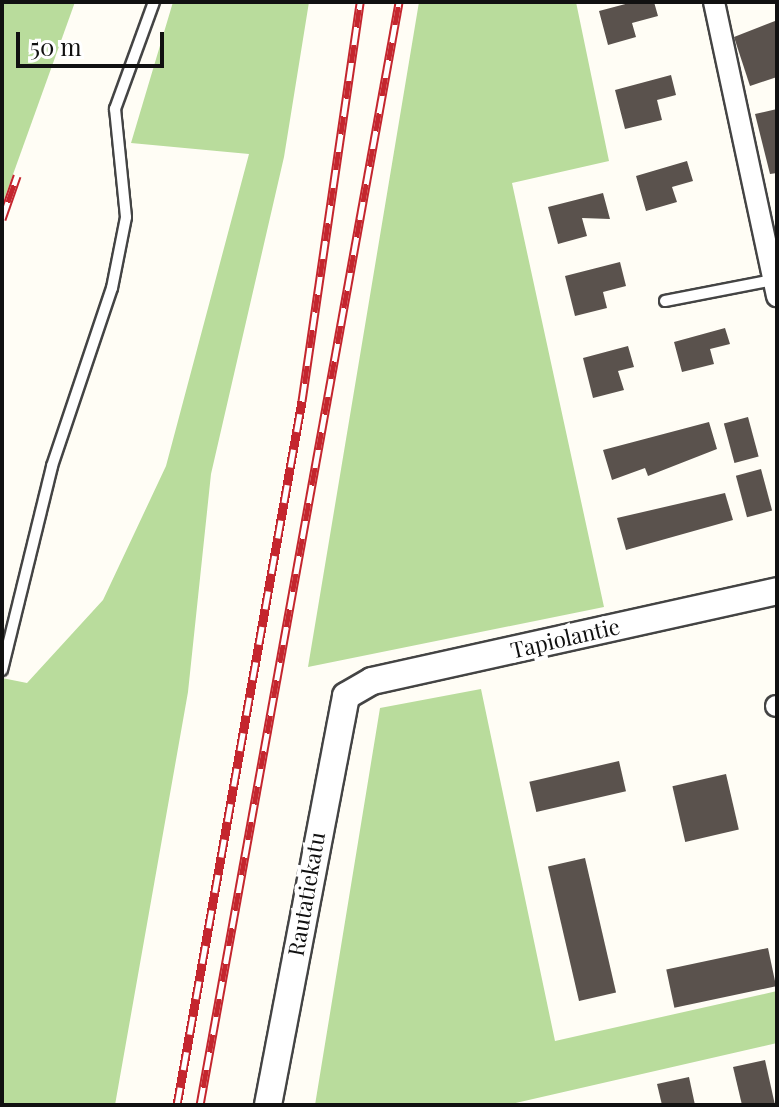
<!DOCTYPE html>
<style>
body{margin:0}
#map{position:relative;width:779px;height:1107px;overflow:hidden;background:#fffdf5;font-family:"Playfair Display",serif}
div>[style]{position:absolute}
.forest>*{inset:0;background:#b9dc9c}
.building>*{inset:0;background:#5a524d;transform-origin:0 0}
.roads{filter:drop-shadow(2px 0 #444) drop-shadow(-2px 0 #444) drop-shadow(0 2px #444) drop-shadow(0 -2px #444)}
.service>*{height:10px;margin:-5px;padding:0 5px;transform-origin:5px;border-radius:5px;background:#fff}
.minor>*{height:20px;margin:-10px;padding:0 10px;transform-origin:10px;border-radius:10px;background:#fff}
.tertiary>*{height:26px;margin:-13px;padding:0 13px;transform-origin:13px;border-radius:13px;background:#fff}
.rail>*{height:9px;margin-top:-4.5px;transform-origin:0;background:repeating-linear-gradient(90deg,#fff 0 18px,#c4262e 0 36px);box-sizing:border-box;border-block:2px solid #c4262e}
span{translate:-50% -50%;white-space:nowrap;text-align:center;line-height:1.15;-webkit-text-stroke:8px #fff;paint-order:stroke}
.street-label{font-size:22px;color:#111}
.frame{position:absolute;inset:0;border:4px solid #111;pointer-events:none}
.scale{position:absolute;left:16px;top:32px;width:148px;height:36px;box-sizing:border-box;border:4px solid #111;border-top:0;padding-left:10px;font-size:24px;line-height:28px;white-space:nowrap;color:#111;-webkit-text-stroke:6px #fff;paint-order:stroke}
</style>
<div id="map">
<div class="forest">
<i style="clip-path:polygon(2px 2px,75px 2px,2px 205px)"></i>
<i style="clip-path:polygon(173px 2px,309px 2px,284px 157px,211px 474px,188px 692px,115px 1105px,2px 1105px,2px 678px,27px 683px,103px 600px,166px 466px,249px 154px,131px 143px)"></i>
<i style="clip-path:polygon(419px 2px,576px 2px,609px 161px,512px 183px,604px 607px,308px 667px)"></i>
<i style="clip-path:polygon(481px 689px,555px 1041px,777px 991px,777px 1043px,507px 1105px,315px 1105px,380px 708px)"></i>
</div>
<div class="building">
<i style="clip-path:polygon(633px 2px,654px 2px,658px 16px,632px 23px,636px 37px,608px 45px,599px 11px)"></i>
<i style="clip-path:polygon(775px 21px,777px 77px,750px 86px,734px 37px)"></i>
<i style="clip-path:polygon(671px 75px,676px 95px,657px 100px,662px 120px,625px 129px,615px 90px)"></i>
<i style="clip-path:polygon(777px 109px,777px 173px,770px 174px,755px 114px)"></i>
<i style="clip-path:polygon(687px 161px,693px 181px,672px 187px,677px 202px,646px 211px,636px 176px)"></i>
<i style="clip-path:polygon(603px 193px,610px 219px,582px 218px,587px 236px,558px 244px,548px 207px)"></i>
<i style="clip-path:polygon(620px 262px,626px 286px,603px 292px,607px 308px,575px 316px,565px 276px)"></i>
<i style="clip-path:polygon(725px 328px,730px 344px,710px 349px,714px 364px,682px 372px,674px 342px)"></i>
<i style="clip-path:polygon(628px 346px,634px 367px,618px 371px,624px 390px,593px 398px,583px 358px)"></i>
<i style="left:748px;top:417px;width:41px;height:25px;rotate:75deg"></i>
<i style="clip-path:polygon(709px 422px,717px 449px,648px 476px,645px 468px,612px 480px,603px 450px)"></i>
<i style="left:761px;top:469px;width:43px;height:26px;rotate:75deg"></i>
<i style="clip-path:polygon(725px 493px,733px 520px,626px 550px,617px 518px)"></i>
<i style="left:619px;top:761px;width:31px;height:92px;rotate:77deg"></i>
<i style="left:726px;top:774px;width:57px;height:55px;rotate:77deg"></i>
<i style="left:585px;top:858px;width:138px;height:38px;rotate:77deg"></i>
<i style="left:768px;top:948px;width:39px;height:104px;rotate:78deg"></i>
<i style="clip-path:polygon(765px 1060px,775px 1105px,742px 1105px,733px 1067px)"></i>
<i style="clip-path:polygon(689px 1077px,695px 1105px,662px 1105px,657px 1084px)"></i>
</div>
<div class="roads">
<div class="service">
<i style="left:665px;top:301px;width:110px;rotate:-11deg"></i>
<i style="left:2px;top:670px;width:210px;rotate:-76.2deg"></i>
<i style="left:52px;top:466px;width:188px;rotate:-71.4deg"></i>
<i style="left:112px;top:288px;width:72px;rotate:-78.8deg"></i>
<i style="left:126px;top:217px;width:109px;rotate:-95.8deg"></i>
<i style="left:115px;top:109px;width:114px;rotate:-70deg"></i>
</div>
<div class="minor">
<i style="left:714px;top:2px;width:301px;rotate:77.9deg"></i>
<i style="left:776px;top:706px;width:1px"></i>
</div>
<div class="tertiary">
<i style="left:268px;top:1105px;width:416px;rotate:-79.2deg"></i>
<i style="left:346px;top:696px;width:30px;rotate:-30deg"></i>
<i style="left:372px;top:681px;width:415px;rotate:-12.5deg"></i>
</div>
</div>
<div class="rail">
<i style="left:2px;top:219px;width:46px;rotate:-70.8deg"></i>
<i style="left:177px;top:1105px;width:715px;rotate:-79.93deg"></i>
<i style="left:302px;top:401px;width:403px;rotate:-81.7deg"></i>
<i style="left:200px;top:1105px;width:1121px;rotate:-79.77deg"></i>
</div>
<div class="street-label">
<span style="left:565px;top:638px;rotate:-13deg">Tapiolantie</span>
<span style="left:306px;top:894px;rotate:-80deg">Rautatiekatu</span>
</div>
<div class="frame"></div>
<div class="scale">50 m</div>
</div>
